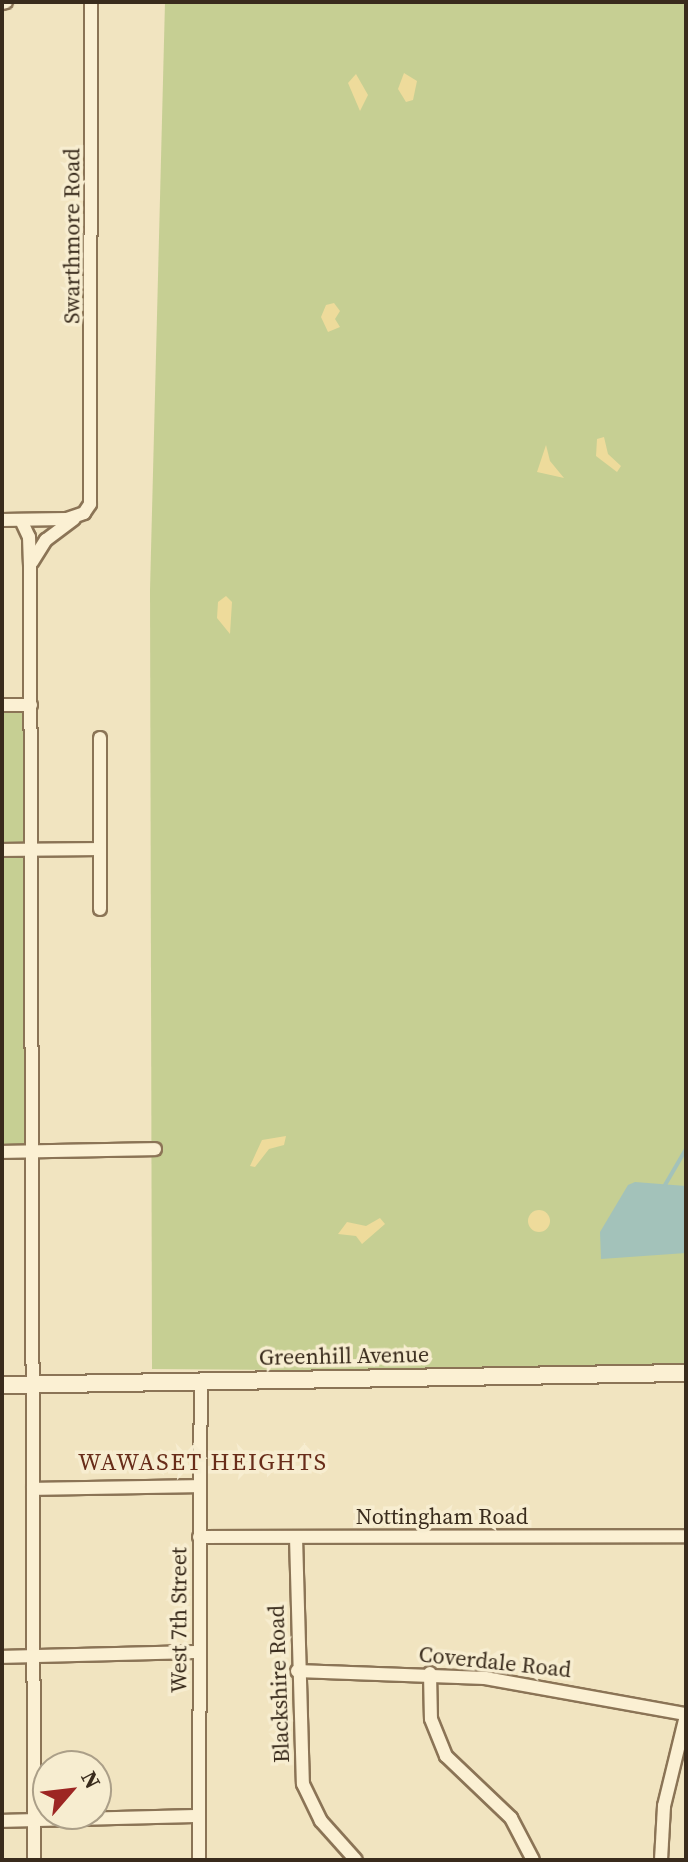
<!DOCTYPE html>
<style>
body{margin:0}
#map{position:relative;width:688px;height:1862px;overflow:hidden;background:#f1e4c0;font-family:"Source Serif 4",serif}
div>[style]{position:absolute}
.green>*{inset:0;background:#c6cf93;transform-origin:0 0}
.sand>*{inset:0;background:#eedb9b}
.round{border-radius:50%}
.water>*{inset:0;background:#a3c2ba}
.stream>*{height:4px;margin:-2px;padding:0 2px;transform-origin:2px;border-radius:2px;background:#a3c2ba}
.roads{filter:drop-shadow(2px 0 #8b7456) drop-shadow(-2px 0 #8b7456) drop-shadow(0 2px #8b7456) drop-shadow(0 -2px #8b7456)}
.minor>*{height:12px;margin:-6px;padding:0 6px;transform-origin:6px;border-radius:6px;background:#fbf0d3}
.tertiary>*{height:16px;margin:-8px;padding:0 8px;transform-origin:8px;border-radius:8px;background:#fbf0d3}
span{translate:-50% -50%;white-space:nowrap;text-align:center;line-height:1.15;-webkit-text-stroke:7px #f7edd0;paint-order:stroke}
.street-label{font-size:22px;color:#392b1c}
.neighbourhood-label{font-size:24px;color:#682c19;letter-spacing:2px}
.frame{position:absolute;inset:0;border:4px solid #392b1c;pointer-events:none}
.north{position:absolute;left:32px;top:1750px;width:80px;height:80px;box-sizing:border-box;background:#f7edd0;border:2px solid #ab9f88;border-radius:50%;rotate:62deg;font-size:22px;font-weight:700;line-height:32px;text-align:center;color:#392b1c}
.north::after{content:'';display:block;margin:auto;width:28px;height:36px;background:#9d2623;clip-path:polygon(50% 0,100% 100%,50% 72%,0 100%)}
</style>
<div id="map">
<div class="green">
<i style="clip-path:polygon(165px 2px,686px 2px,686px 1373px,152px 1369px,150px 590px)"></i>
<i style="left:2px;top:705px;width:29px;height:447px"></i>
</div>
<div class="sand">
<i style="clip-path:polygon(404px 73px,417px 81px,413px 100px,406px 102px,398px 89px)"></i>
<i style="clip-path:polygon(356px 74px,368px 95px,360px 111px,348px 83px)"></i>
<i style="clip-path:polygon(334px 303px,340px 311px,335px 319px,340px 327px,328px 332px,321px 317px,326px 305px)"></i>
<i style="clip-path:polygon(604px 437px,608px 454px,621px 466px,617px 472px,596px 456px,597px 439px)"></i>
<i style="clip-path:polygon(546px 445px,550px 461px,564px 478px,537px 472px)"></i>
<i style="clip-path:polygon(226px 596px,232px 602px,230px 634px,217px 618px,218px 602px)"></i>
<i style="clip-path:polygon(286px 1136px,284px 1145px,269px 1149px,255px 1167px,250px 1166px,262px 1140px)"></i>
<i class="round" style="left:528px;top:1210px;width:22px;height:22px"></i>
<i style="clip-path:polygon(380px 1218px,385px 1224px,362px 1244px,356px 1236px,338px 1234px,347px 1222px,366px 1226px)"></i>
</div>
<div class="water">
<i style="clip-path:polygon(635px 1182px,686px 1186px,686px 1253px,601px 1259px,600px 1232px,628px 1185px)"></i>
</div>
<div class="stream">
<i style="left:665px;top:1185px;width:42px;rotate:-59.7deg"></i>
</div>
<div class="roads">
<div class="minor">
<i style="left:2px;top:3px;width:4px;rotate:-14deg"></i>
<i style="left:2px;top:520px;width:65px;rotate:-0.9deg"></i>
<i style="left:67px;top:519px;width:18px;rotate:-19deg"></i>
<i style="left:84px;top:513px;width:11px;rotate:-56deg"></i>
<i style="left:90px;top:504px;width:502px;rotate:-89.89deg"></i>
<i style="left:21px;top:520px;width:19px;rotate:65deg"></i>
<i style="left:29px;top:537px;width:28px;rotate:88deg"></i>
<i style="left:30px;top:565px;width:1295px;rotate:89.82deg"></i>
<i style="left:32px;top:562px;width:26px;rotate:-58deg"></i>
<i style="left:46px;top:540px;width:35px;rotate:-37deg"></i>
<i style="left:2px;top:705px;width:29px"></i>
<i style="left:100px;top:738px;width:171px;rotate:90deg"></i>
<i style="left:2px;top:850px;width:95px;rotate:-0.6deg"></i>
<i style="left:2px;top:1152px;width:153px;rotate:-1.1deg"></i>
<i style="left:33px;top:1489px;width:166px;rotate:-1deg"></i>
<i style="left:199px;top:1537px;width:487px;rotate:-0.1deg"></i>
<i style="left:296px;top:1537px;width:247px;rotate:88.4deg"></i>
<i style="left:303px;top:1784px;width:41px;rotate:64.1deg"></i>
<i style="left:321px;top:1821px;width:52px;rotate:48.1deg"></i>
<i style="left:2px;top:1657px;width:197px;rotate:-1.5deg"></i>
<i style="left:297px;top:1671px;width:188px;rotate:2.1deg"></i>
<i style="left:485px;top:1678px;width:204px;rotate:10.2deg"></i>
<i style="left:430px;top:1673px;width:46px;rotate:88.8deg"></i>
<i style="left:431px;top:1719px;width:40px;rotate:68deg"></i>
<i style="left:446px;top:1756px;width:90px;rotate:43.6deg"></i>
<i style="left:511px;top:1818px;width:47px;rotate:62.4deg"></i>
<i style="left:2px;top:1821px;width:197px;rotate:-1.5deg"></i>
<i style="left:199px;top:1860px;width:479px;rotate:-89.8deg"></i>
<i style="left:661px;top:1860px;width:54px;rotate:-86.8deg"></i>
<i style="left:664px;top:1806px;width:93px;rotate:-76.3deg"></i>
</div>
<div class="tertiary">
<i style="left:2px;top:1385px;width:684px;rotate:-1.01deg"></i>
</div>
</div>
<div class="street-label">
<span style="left:72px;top:236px;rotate:-90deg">Swarthmore Road</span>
<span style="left:344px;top:1356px;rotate:-1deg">Greenhill Avenue</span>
<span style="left:442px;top:1517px">Nottingham Road</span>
<span style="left:179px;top:1620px;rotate:-90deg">West 7th Street</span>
<span style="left:495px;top:1662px;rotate:6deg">Coverdale Road</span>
<span style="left:279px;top:1684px;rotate:-92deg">Blackshire Road</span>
</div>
<div class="neighbourhood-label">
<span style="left:203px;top:1462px">WAWASET HEIGHTS</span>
</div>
<div class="frame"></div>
<div class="north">N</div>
</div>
